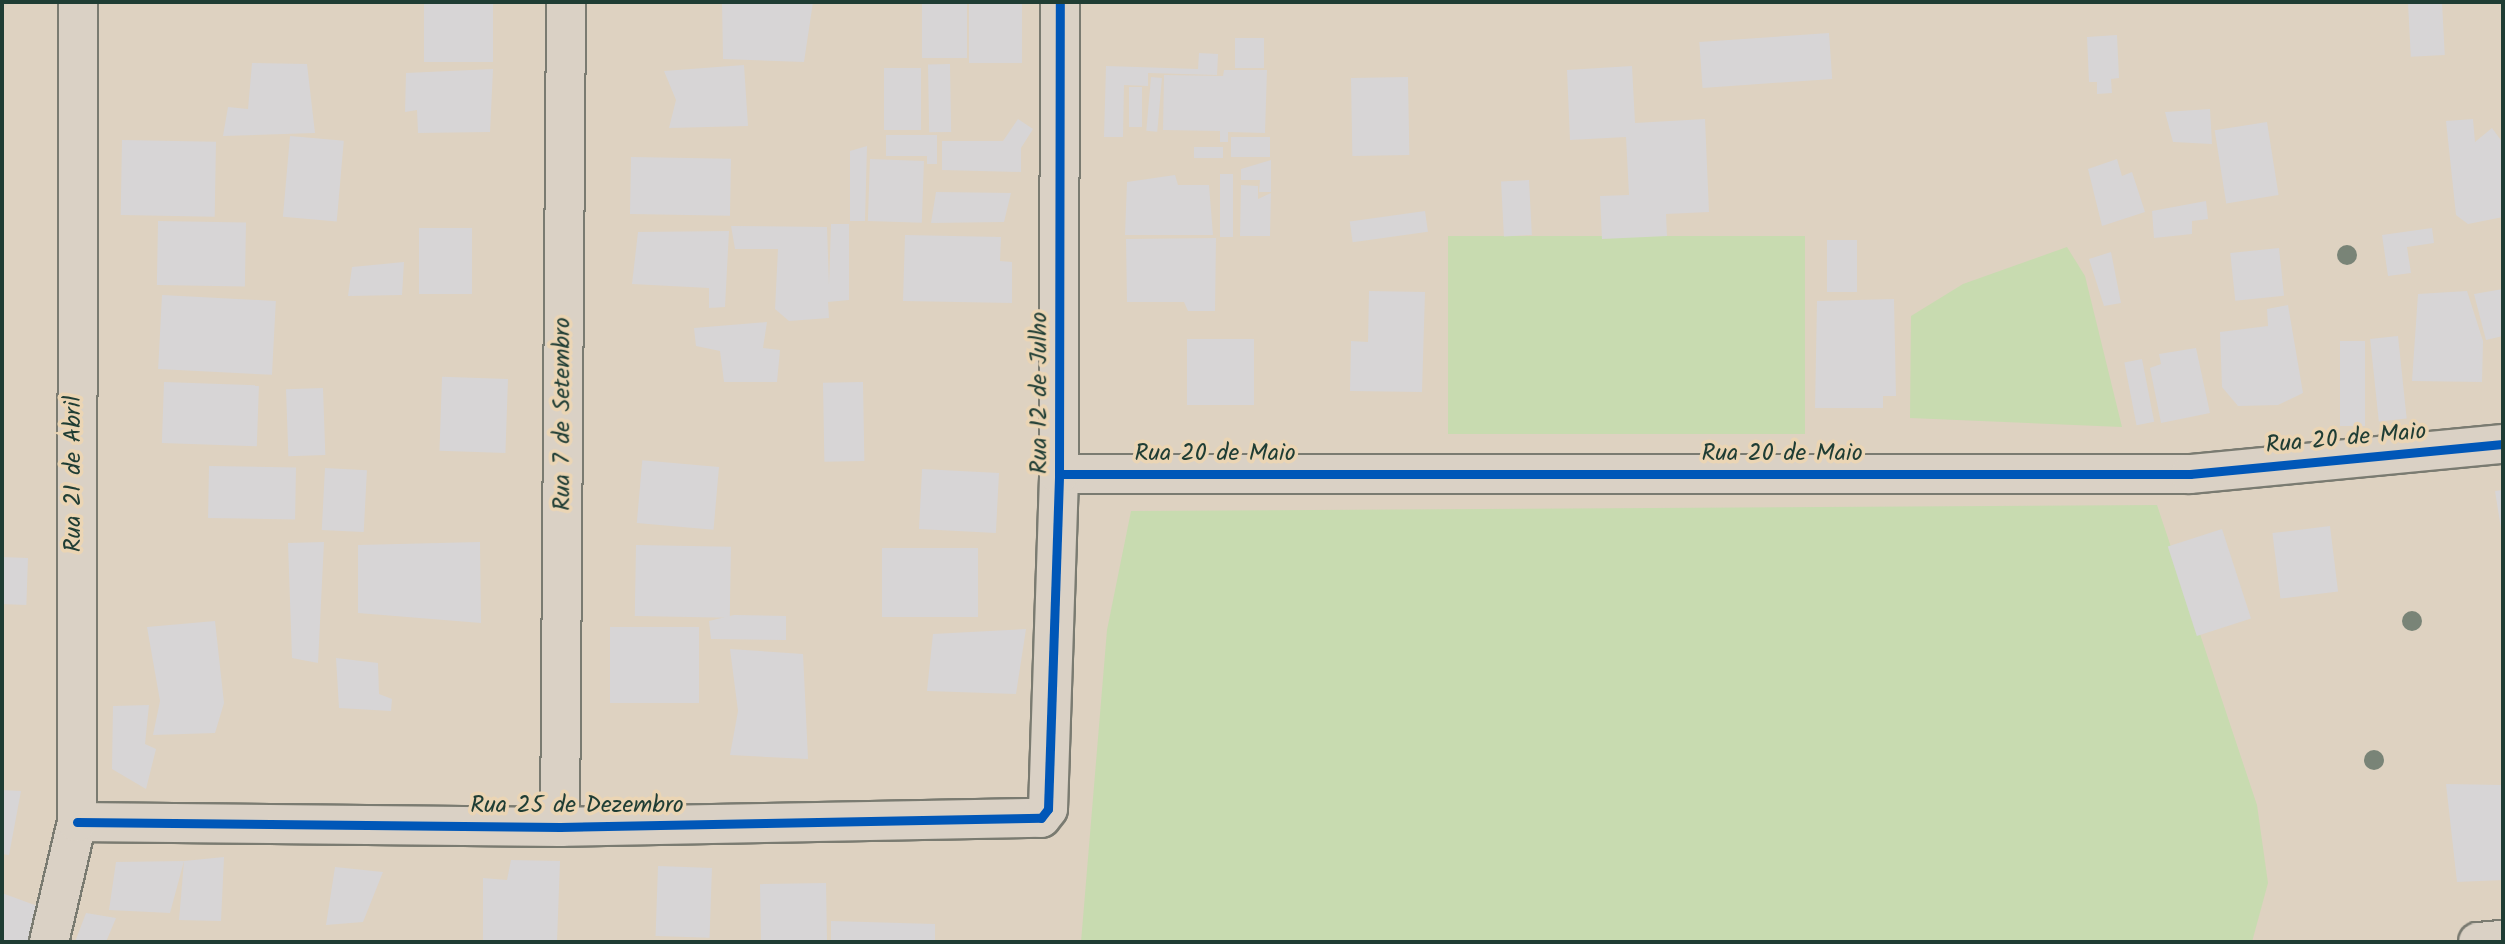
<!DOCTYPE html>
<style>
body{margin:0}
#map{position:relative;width:2505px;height:944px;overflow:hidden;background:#ded2c1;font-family:Kalam,sans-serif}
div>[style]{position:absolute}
.green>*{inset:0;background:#c8dbb0;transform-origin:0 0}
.building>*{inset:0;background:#d7d5d6;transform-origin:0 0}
.roads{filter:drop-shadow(2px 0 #7a7b71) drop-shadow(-2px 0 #7a7b71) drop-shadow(0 2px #7a7b71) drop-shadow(0 -2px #7a7b71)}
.minor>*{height:38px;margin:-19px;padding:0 19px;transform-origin:19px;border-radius:19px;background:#dad1c5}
.cycleway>*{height:9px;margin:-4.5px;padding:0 4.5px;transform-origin:4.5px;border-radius:4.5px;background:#0057b8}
.trees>*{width:20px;height:20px;margin:-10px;border-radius:50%;background:#798477}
span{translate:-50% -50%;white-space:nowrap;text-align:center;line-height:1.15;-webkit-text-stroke:7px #ebd5b4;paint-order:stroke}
.street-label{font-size:24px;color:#1f3d34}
.frame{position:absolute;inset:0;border:4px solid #1f3d34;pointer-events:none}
</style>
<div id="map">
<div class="green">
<i style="left:1805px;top:236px;width:198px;height:357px;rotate:90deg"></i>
<i style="clip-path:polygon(2067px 247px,2085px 276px,2122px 427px,1910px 418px,1911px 316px,1963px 284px)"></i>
<i style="clip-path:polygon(2157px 505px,2257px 805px,2268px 883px,2252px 942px,1081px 942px,1107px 630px,1131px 511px)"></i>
</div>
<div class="building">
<i style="left:424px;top:2px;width:69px;height:60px"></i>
<i style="clip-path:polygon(722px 2px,813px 2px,804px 62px,723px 59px)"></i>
<i style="left:922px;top:2px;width:45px;height:56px"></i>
<i style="left:969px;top:2px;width:53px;height:61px"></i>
<i style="left:2442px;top:2px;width:53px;height:34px;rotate:87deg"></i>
<i style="left:1829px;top:33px;width:46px;height:130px;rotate:86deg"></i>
<i style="clip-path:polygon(2117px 35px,2119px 78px,2111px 79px,2112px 93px,2097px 94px,2097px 82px,2089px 82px,2087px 37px)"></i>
<i style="left:1235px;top:38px;width:29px;height:30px"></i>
<i style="clip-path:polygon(1199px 53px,1218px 54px,1217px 75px,1148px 73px,1148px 86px,1124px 85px,1123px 137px,1104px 137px,1106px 66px,1198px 69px)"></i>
<i style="clip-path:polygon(252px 63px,307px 64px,315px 133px,223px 136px,228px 107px,248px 109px)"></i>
<i style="left:950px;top:64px;width:68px;height:22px;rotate:89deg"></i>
<i style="clip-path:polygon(744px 65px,748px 126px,669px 128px,676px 100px,664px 71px)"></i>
<i style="clip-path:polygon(1632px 66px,1635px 123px,1705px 119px,1709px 212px,1666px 214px,1667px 236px,1602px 239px,1600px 196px,1629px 195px,1626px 137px,1570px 140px,1567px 70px)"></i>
<i style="left:884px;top:68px;width:37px;height:62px"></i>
<i style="clip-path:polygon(493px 69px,490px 132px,418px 133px,417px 110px,405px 112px,406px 73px)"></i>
<i style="clip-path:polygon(1224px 70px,1267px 70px,1265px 133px,1228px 132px,1228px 142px,1220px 142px,1220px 131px,1163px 130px,1164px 75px,1223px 76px)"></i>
<i style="left:1151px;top:77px;width:11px;height:54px;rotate:5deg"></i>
<i style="left:1408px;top:77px;width:78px;height:57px;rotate:89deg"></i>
<i style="left:1129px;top:87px;width:13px;height:40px"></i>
<i style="clip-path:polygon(2210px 109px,2212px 144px,2173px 142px,2165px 112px)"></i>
<i style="clip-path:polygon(1018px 119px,1033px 129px,1021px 148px,1021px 172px,942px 170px,942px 141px,1003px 141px)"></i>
<i style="clip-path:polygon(2473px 119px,2475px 142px,2492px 128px,2503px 143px,2503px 217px,2468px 224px,2456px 215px,2446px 121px)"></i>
<i style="left:2267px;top:122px;width:74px;height:53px;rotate:81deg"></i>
<i style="clip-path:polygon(886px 135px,937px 135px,937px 164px,927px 164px,927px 156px,886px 156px)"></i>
<i style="left:290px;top:136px;width:54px;height:81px;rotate:5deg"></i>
<i style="left:1270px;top:137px;width:20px;height:39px;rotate:90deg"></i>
<i style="left:122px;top:140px;width:94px;height:75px;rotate:1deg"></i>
<i style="clip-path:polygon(867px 146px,865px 221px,850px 221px,850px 151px)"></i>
<i style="left:1194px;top:147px;width:29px;height:11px"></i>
<i style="left:631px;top:157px;width:100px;height:57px;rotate:1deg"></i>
<i style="left:870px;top:159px;width:54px;height:62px;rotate:2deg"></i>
<i style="clip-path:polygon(2117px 159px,2122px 176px,2132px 172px,2145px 212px,2102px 226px,2088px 169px)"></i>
<i style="clip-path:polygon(1271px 160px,1271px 192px,1259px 192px,1260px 180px,1241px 180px,1241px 169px)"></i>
<i style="left:1220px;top:174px;width:13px;height:63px"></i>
<i style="clip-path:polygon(1175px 175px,1178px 185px,1209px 185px,1213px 235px,1125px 235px,1127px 182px)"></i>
<i style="left:1529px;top:180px;width:55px;height:28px;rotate:87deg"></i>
<i style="clip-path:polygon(1241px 185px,1258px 186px,1258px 199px,1271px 193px,1270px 236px,1240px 236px)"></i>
<i style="clip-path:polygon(936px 192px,1011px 193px,1004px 222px,931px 223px)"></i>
<i style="clip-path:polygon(2206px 201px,2208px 219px,2192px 221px,2192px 234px,2154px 238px,2152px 211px)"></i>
<i style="left:1425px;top:211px;width:21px;height:76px;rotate:82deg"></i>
<i style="left:158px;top:221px;width:88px;height:64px;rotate:1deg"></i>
<i style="clip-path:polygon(831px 224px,849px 224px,849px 300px,828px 302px,829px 318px,789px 321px,775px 309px,778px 249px,735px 249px,731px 226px,827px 227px,829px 285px)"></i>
<i style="left:419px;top:228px;width:53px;height:66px"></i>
<i style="clip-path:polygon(2432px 228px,2434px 243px,2407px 247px,2411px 273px,2388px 276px,2382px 235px)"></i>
<i style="clip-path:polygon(729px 231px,725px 307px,709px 308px,709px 288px,632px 284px,638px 232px)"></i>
<i style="clip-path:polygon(905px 235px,1001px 237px,1000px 261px,1012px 262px,1012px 303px,903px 301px)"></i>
<i style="clip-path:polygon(1216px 238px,1215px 311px,1188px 311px,1184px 302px,1127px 302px,1126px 239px)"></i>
<i style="left:1827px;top:240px;width:30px;height:52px"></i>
<i style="left:2279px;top:248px;width:48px;height:49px;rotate:84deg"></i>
<i style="clip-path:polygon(2111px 252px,2121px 303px,2104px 306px,2089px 259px)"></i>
<i style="clip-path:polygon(404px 262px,402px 295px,348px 296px,352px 267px)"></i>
<i style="clip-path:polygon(2503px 289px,2503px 336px,2486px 340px,2474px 294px)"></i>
<i style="clip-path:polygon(1369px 291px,1425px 292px,1422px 392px,1350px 391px,1351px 341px,1368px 342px)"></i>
<i style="clip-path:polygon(2467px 291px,2483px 341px,2482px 382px,2412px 381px,2418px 294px)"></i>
<i style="left:162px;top:295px;width:114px;height:74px;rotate:3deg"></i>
<i style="clip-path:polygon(1894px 299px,1896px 396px,1883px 396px,1883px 408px,1815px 408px,1817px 301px)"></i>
<i style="clip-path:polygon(2288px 305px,2303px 393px,2278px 405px,2238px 406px,2222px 387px,2220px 332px,2268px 326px,2267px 309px)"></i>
<i style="clip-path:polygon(767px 322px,763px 348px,780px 350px,777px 382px,724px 382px,720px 351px,696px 346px,694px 328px)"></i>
<i style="left:2398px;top:336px;width:83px;height:28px;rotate:84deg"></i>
<i style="left:1187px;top:339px;width:67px;height:66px"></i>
<i style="left:2340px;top:341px;width:25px;height:85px"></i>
<i style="clip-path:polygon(2196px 348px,2210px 413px,2161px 423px,2150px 368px,2161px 364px,2159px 354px)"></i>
<i style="left:2142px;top:359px;width:64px;height:18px;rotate:79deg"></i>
<i style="left:508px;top:379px;width:74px;height:66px;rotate:92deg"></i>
<i style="left:164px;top:382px;width:95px;height:61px;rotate:2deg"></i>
<i style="left:863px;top:382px;width:79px;height:40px;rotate:89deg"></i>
<i style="left:323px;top:388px;width:67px;height:37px;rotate:88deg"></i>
<i style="left:209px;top:466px;width:87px;height:52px;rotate:1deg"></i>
<i style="left:719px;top:467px;width:63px;height:77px;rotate:95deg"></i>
<i style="left:325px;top:468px;width:42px;height:62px;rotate:3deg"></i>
<i style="left:999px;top:473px;width:60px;height:77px;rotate:93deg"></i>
<i style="clip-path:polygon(2503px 490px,2503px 535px,2502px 535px,2495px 491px)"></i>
<i style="left:2330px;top:526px;width:66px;height:58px;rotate:83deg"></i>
<i style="left:2222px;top:529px;width:94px;height:57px;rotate:72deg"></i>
<i style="clip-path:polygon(324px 542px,318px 663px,292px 658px,288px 543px)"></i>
<i style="clip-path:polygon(480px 542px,481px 623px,358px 613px,358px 545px)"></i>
<i style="left:636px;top:545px;width:95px;height:71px;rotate:1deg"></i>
<i style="left:882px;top:548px;width:96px;height:69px"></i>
<i style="left:2px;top:557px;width:26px;height:47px;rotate:2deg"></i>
<i style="clip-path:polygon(734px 615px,786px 616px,786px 640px,711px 639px,709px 621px)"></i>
<i style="clip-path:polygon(215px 621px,224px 703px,215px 733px,153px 735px,160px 701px,147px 627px)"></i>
<i style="left:610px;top:627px;width:89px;height:76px"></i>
<i style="clip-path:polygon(1026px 629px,1016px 694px,927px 691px,933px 634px)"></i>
<i style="clip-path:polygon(730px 649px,803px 654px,808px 759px,730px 755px,738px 711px)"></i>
<i style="clip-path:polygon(336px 658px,378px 663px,379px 694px,392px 699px,391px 711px,339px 708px)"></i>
<i style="clip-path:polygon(149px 705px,145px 744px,156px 749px,146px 789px,112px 769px,113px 706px)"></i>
<i style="clip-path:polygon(2446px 784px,2503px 785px,2503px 880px,2457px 882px)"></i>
<i style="clip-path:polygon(2px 790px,21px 791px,9px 855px,2px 854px)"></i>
<i style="clip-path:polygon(224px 857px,221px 921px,179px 920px,184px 861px)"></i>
<i style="clip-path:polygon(511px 860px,560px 861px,557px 942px,483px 942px,483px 878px,507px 880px)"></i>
<i style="clip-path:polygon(184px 861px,170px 913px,109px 910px,116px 862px)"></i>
<i style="left:658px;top:866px;width:54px;height:70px;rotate:2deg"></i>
<i style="clip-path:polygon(335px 867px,383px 872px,363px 922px,326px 925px)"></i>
<i style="left:826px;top:883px;width:59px;height:66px;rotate:89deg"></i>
<i style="clip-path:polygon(2px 893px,40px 907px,33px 942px,2px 942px)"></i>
<i style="clip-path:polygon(86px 913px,116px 918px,106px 942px,75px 942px)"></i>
<i style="clip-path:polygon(831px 921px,935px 924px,935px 942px,831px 942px)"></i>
</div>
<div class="roads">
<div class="minor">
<i style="left:1059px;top:474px;width:1131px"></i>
<i style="left:2190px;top:474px;width:314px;rotate:-5.5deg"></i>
<i style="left:77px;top:822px;width:483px;rotate:0.6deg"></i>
<i style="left:560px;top:827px;width:481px;rotate:-1.1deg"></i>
<i style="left:1041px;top:818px;width:11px;rotate:-52deg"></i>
<i style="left:1048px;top:809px;width:335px;rotate:-88.1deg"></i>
<i style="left:1059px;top:474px;width:472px;rotate:-89.9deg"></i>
<i style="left:560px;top:827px;width:825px;rotate:-89.58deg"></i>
<i style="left:49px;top:942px;width:123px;rotate:-76.9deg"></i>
<i style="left:77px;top:822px;width:820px;rotate:-89.93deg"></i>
<i style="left:2478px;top:942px;width:25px;rotate:-5deg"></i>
</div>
</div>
<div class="cycleway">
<i style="left:1059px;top:474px;width:1131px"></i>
<i style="left:2190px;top:474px;width:314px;rotate:-5.5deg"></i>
<i style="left:77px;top:822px;width:483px;rotate:0.6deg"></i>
<i style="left:560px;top:827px;width:481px;rotate:-1.1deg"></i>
<i style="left:1041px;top:818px;width:11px;rotate:-52deg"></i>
<i style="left:1048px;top:809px;width:335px;rotate:-88.1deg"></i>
<i style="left:1059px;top:474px;width:472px;rotate:-89.9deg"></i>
</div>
<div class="trees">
<i style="left:2347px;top:255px"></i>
<i style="left:2412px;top:621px"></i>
<i style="left:2374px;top:760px"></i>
</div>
<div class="street-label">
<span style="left:1040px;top:393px;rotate:-90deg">Rua 12 de Julho</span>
<span style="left:563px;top:414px;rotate:-90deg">Rua 7 de Setembro</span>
<span style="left:2346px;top:439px;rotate:-5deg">Rua 20 de Maio</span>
<span style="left:1215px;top:454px">Rua 20 de Maio</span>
<span style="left:1782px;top:454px">Rua 20 de Maio</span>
<span style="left:74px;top:474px;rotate:-90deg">Rua 21 de Abril</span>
<span style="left:577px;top:806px">Rua 25 de Dezembro</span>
</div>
<div class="frame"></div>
</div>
